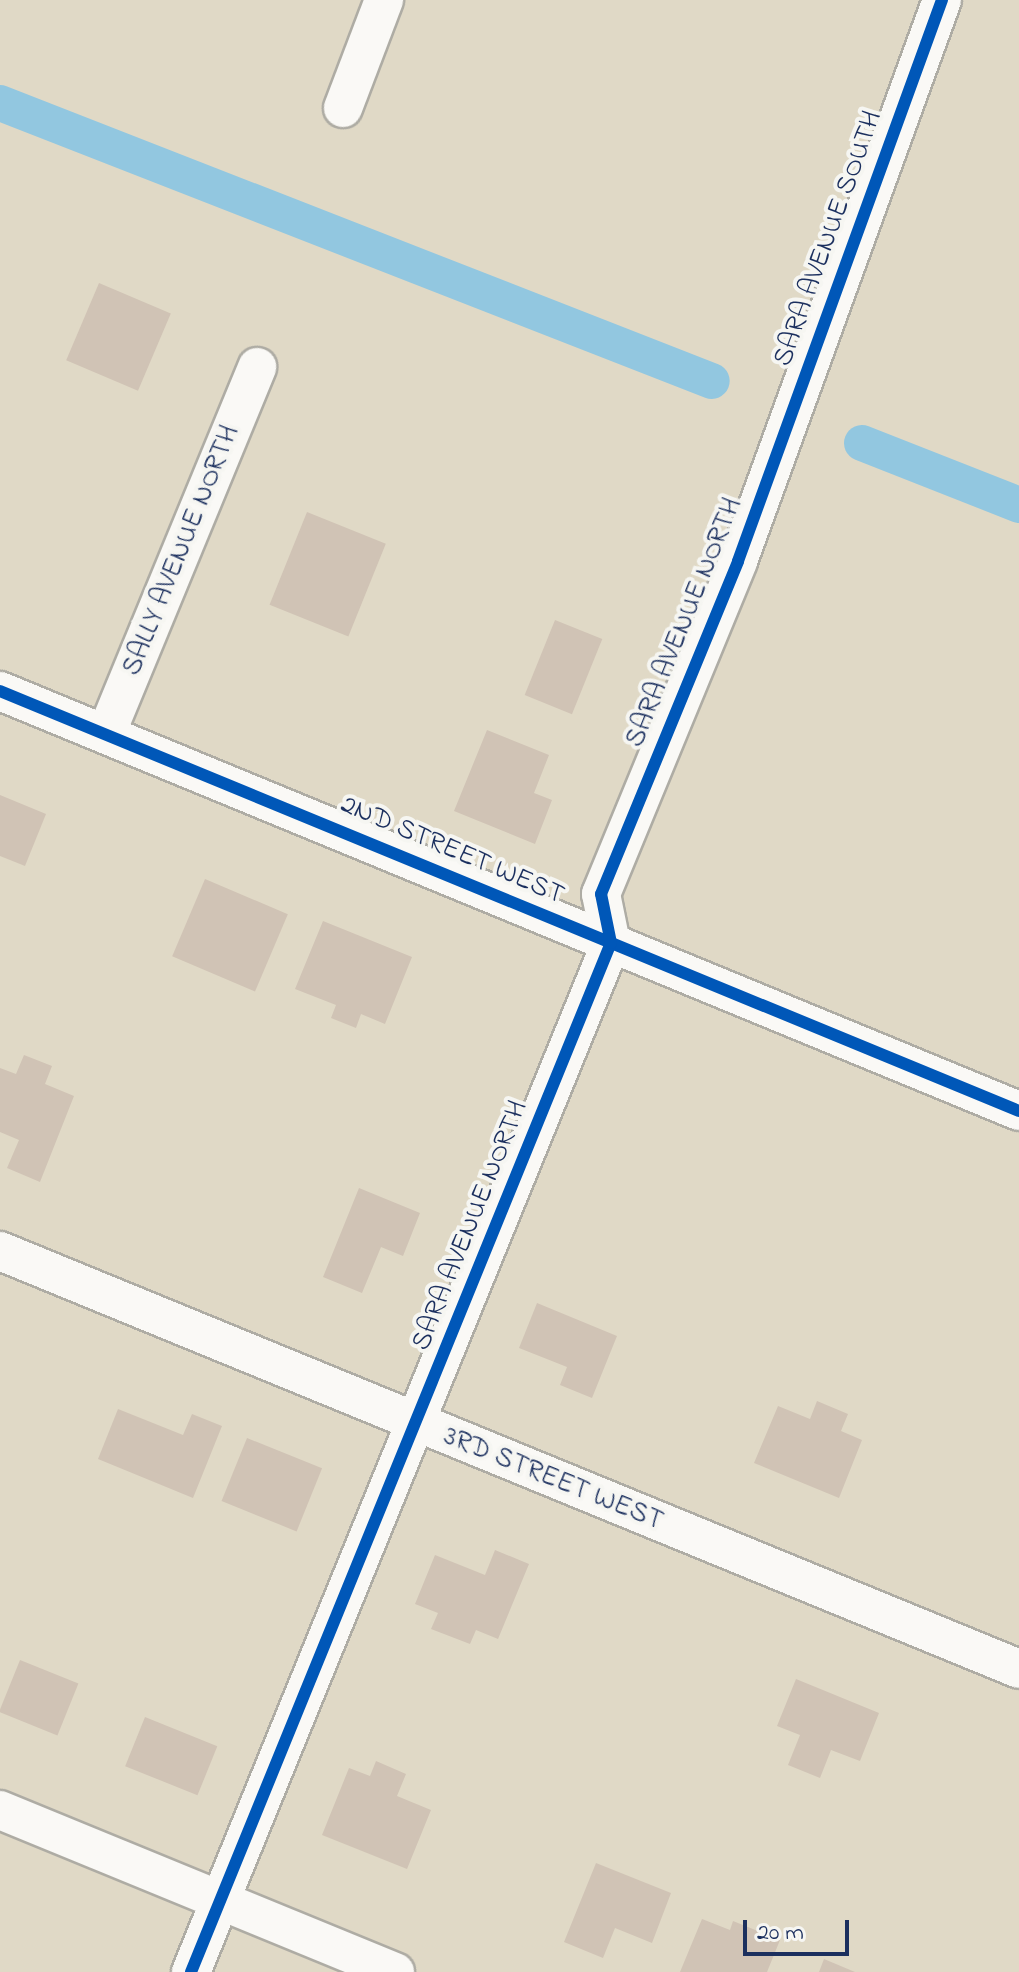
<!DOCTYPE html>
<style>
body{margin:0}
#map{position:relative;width:1019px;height:1972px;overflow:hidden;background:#e0d9c6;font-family:"Indie Flower",sans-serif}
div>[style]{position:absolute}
.canal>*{height:36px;margin:-18px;padding:0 18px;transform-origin:18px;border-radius:18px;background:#92c7e0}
.building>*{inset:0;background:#d0c3b5;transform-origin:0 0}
.roads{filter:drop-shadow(2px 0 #aeaca4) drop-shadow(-2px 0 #aeaca4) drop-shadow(0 2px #aeaca4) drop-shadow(0 -2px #aeaca4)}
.minor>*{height:38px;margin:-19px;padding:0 19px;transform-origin:19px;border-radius:19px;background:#faf9f6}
.cycleway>*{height:12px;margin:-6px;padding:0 6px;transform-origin:6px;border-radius:6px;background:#0057b8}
span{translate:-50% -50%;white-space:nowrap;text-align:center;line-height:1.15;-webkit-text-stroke:8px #f6f6f2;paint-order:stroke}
.street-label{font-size:28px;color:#1b2f5e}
.scale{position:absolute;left:743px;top:1920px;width:106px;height:36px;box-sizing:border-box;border:4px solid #1b2f5e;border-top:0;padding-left:10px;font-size:24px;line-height:28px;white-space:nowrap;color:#1b2f5e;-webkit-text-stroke:6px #f6f6f2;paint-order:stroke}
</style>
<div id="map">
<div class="canal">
<i style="left:0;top:103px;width:764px;rotate:21.33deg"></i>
<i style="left:862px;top:443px;width:169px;rotate:21.5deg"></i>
</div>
<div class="building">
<i style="left:99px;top:283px;width:78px;height:84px;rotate:23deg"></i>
<i style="left:307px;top:512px;width:85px;height:100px;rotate:22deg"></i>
<i style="left:555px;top:620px;width:51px;height:81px;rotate:22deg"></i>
<i style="clip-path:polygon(487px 730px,549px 755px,534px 793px,552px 800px,535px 844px,454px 811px)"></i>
<i style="clip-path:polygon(0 795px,46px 814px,25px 866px,0 856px)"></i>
<i style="left:205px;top:879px;width:90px;height:84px;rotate:23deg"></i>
<i style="clip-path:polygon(323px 921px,412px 957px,385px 1024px,361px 1014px,356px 1028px,331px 1018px,336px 1005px,295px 989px)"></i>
<i style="clip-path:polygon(24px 1055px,52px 1066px,45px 1084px,74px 1096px,40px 1182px,7px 1168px,19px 1140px,0 1132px,0 1068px,16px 1074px)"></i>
<i style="clip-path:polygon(359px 1188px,420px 1213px,403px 1256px,381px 1247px,362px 1293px,323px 1277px)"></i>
<i style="clip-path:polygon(537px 1303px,617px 1336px,592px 1398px,560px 1385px,567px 1367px,519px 1348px)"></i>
<i style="clip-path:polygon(817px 1401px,848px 1414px,841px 1431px,862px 1440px,839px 1498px,754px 1463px,778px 1406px,810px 1419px)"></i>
<i style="clip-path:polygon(118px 1409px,183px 1435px,192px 1414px,222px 1426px,193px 1498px,98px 1459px)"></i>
<i style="left:247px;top:1438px;width:81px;height:68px;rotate:22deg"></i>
<i style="clip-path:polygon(495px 1550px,529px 1564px,498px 1639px,476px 1630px,470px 1644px,431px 1629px,438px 1613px,415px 1604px,435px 1555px,485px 1575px)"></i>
<i style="left:20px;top:1660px;width:63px;height:56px;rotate:22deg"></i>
<i style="clip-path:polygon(796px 1679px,879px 1713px,860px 1761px,831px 1750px,820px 1778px,788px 1765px,800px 1735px,777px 1726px)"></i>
<i style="left:145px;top:1717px;width:78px;height:53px;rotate:22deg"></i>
<i style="clip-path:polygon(376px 1761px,406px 1774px,397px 1796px,431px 1810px,407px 1869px,322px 1835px,349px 1768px,370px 1776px)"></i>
<i style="clip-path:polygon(596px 1863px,671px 1893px,652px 1943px,615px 1928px,603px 1958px,564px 1942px)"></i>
<i style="clip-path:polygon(702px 1919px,730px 1930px,733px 1921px,780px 1940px,767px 1972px,680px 1972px)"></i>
<i style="clip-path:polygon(824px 1959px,855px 1972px,819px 1972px)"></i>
</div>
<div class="roads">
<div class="minor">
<i style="left:343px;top:108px;width:116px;rotate:-69.2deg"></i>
<i style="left:0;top:691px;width:1102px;rotate:22.4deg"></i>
<i style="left:106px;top:734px;width:397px;rotate:-67.6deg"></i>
<i style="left:0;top:1251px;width:1101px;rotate:22.3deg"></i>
<i style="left:0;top:1810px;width:427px;rotate:22.3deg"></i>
<i style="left:191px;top:1972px;width:1111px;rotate:-67.8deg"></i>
<i style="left:611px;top:943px;width:50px;rotate:-101.5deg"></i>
<i style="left:601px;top:894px;width:360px;rotate:-67.6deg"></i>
<i style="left:738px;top:561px;width:597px;rotate:-70.02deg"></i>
</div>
</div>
<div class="cycleway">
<i style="left:0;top:691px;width:1102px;rotate:22.4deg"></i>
<i style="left:191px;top:1972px;width:1111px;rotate:-67.8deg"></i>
<i style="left:611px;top:943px;width:50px;rotate:-101.5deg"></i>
<i style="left:601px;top:894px;width:360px;rotate:-67.6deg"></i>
<i style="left:738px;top:561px;width:597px;rotate:-70.02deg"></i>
</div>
<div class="street-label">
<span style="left:829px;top:239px;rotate:-70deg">SARA AVENUE SOUTH</span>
<span style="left:182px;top:551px;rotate:-68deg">SALLY AVENUE NORTH</span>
<span style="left:685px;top:623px;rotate:-68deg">SARA AVENUE NORTH</span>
<span style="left:452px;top:851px;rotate:23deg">2ND STREET WEST</span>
<span style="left:471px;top:1226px;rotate:-68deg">SARA AVENUE NORTH</span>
<span style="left:553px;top:1480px;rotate:22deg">3RD STREET WEST</span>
</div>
<div class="scale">20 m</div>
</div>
